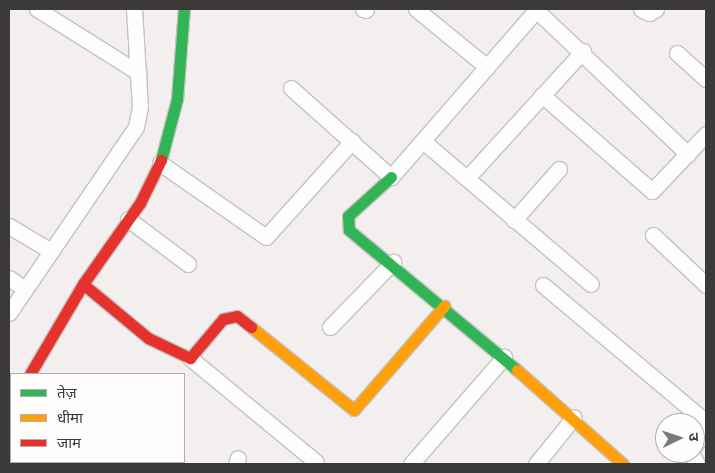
<!DOCTYPE html>
<meta charset="utf-8">
<style>
body{margin:0}
#map{position:relative;width:715px;height:473px;overflow:hidden;background:#f3efef;font-family:"Archivo Narrow","Noto Sans Devanagari",sans-serif}
div>[style]{position:absolute}
.roads{filter:drop-shadow(1px 0 #c5c2c2) drop-shadow(-1px 0 #c5c2c2) drop-shadow(0 1px #c5c2c2) drop-shadow(0 -1px #c5c2c2)}
.street>*{height:15px;margin:-7.5px;padding:0 7.5px;transform-origin:7.5px;border-radius:7.5px;background:#fdfdfd}
.fast>*{height:11px;margin:-5.5px;padding:0 5.5px;transform-origin:5.5px;border-radius:5.5px;background:#30b455}
.slow>*{height:11px;margin:-5.5px;padding:0 5.5px;transform-origin:5.5px;border-radius:5.5px;background:#ff9f0a}
.jam>*{height:11px;margin:-5.5px;padding:0 5.5px;transform-origin:5.5px;border-radius:5.5px;background:#e5322d}
span{translate:-50% -50%;white-space:nowrap;text-align:center;line-height:1.15;-webkit-text-stroke:4px #fffcfc;paint-order:stroke}
.frame{position:absolute;inset:0;border:10px solid #3c3939;pointer-events:none}
.legend{position:absolute;left:10px;top:373px;width:175px;height:90px;box-sizing:border-box;background:#fffcfc;border:1px solid #b1aeae;margin:0;padding:6px 9px;list-style:none;font-size:15px;color:#3c3939}
.legend li{display:flex;align-items:center;gap:10px;height:25px}
.legend b{width:25px;border:1px solid #b1aeae}
.north{position:absolute;left:655px;top:413px;width:50px;height:50px;box-sizing:border-box;background:#fffcfc;border:1px solid #b1aeae;border-radius:50%;rotate:86deg;font-size:14px;font-weight:700;line-height:20px;text-align:center;color:#3c3939}
.north::after{content:'';display:block;margin:auto;width:18px;height:22px;background:#7c7979;clip-path:polygon(50% 0,100% 100%,50% 72%,0 100%)}
</style>
<div id="map">
<div class="roads">
<div class="street">
<i style="left:37px;top:9px;width:120px;rotate:32.1deg"></i>
<i style="left:363px;top:9px;width:3px;rotate:18deg"></i>
<i style="left:416px;top:9px;width:92px;rotate:39.2deg"></i>
<i style="left:535px;top:9px;width:211px;rotate:43.5deg"></i>
<i style="left:641px;top:9px;width:9px;rotate:27deg"></i>
<i style="left:649px;top:13px;width:8px;rotate:-30deg"></i>
<i style="left:677px;top:53px;width:39px;rotate:42deg"></i>
<i style="left:291px;top:88px;width:134px;rotate:41.7deg"></i>
<i style="left:391px;top:177px;width:221px;rotate:-49deg"></i>
<i style="left:542px;top:95px;width:146px;rotate:41.1deg"></i>
<i style="left:652px;top:191px;width:79px;rotate:-46.5deg"></i>
<i style="left:424px;top:142px;width:219px;rotate:40.4deg"></i>
<i style="left:160px;top:163px;width:129px;rotate:34.9deg"></i>
<i style="left:266px;top:237px;width:129px;rotate:-48.1deg"></i>
<i style="left:467px;top:178px;width:172px;rotate:-47.6deg"></i>
<i style="left:128px;top:219px;width:75px;rotate:36.9deg"></i>
<i style="left:514px;top:220px;width:68px;rotate:-48.6deg"></i>
<i style="left:9px;top:226px;width:49px;rotate:30.8deg"></i>
<i style="left:653px;top:235px;width:73px;rotate:43.3deg"></i>
<i style="left:9px;top:278px;width:19px;rotate:35deg"></i>
<i style="left:543px;top:285px;width:213px;rotate:40deg"></i>
<i style="left:9px;top:313px;width:225px;rotate:-55.7deg"></i>
<i style="left:136px;top:127px;width:20px;rotate:-79deg"></i>
<i style="left:140px;top:107px;width:98px;rotate:-93.5deg"></i>
<i style="left:330px;top:327px;width:91px;rotate:-45.9deg"></i>
<i style="left:190px;top:358px;width:163px;rotate:39.5deg"></i>
<i style="left:9px;top:405px;width:4px;rotate:-63deg"></i>
<i style="left:9px;top:416px;width:3px;rotate:45deg"></i>
<i style="left:695px;top:445px;width:21px;rotate:-59deg"></i>
<i style="left:691px;top:453px;width:13px;rotate:61deg"></i>
<i style="left:53px;top:464px;width:2px;rotate:-63deg"></i>
<i style="left:236px;top:464px;width:6px;rotate:-72deg"></i>
<i style="left:411px;top:464px;width:142px;rotate:-49deg"></i>
<i style="left:536px;top:464px;width:60px;rotate:-51deg"></i>
</div>
<div class="fast">
<i style="left:161px;top:160px;width:63px;rotate:-75.3deg"></i>
<i style="left:177px;top:99px;width:90px;rotate:-85.6deg"></i>
<i style="left:391px;top:177px;width:58px;rotate:137.8deg"></i>
<i style="left:348px;top:216px;width:14px;rotate:86deg"></i>
<i style="left:349px;top:230px;width:219px;rotate:39.8deg"></i>
</div>
<div class="slow">
<i style="left:251px;top:327px;width:132px;rotate:38.9deg"></i>
<i style="left:354px;top:410px;width:138px;rotate:-49.1deg"></i>
<i style="left:517px;top:370px;width:142px;rotate:41.6deg"></i>
</div>
<div class="jam">
<i style="left:83px;top:284px;width:85px;rotate:39.7deg"></i>
<i style="left:148px;top:338px;width:47px;rotate:25.5deg"></i>
<i style="left:190px;top:358px;width:51px;rotate:-49.8deg"></i>
<i style="left:223px;top:319px;width:14px;rotate:-12deg"></i>
<i style="left:237px;top:316px;width:18px;rotate:38deg"></i>
<i style="left:30px;top:374px;width:104px;rotate:-59.5deg"></i>
<i style="left:83px;top:284px;width:99px;rotate:-54.9deg"></i>
<i style="left:140px;top:203px;width:48px;rotate:-64deg"></i>
</div>
</div>
<div class="frame"></div>
<ul class="legend">
<li><b style="height:6px;background:#30b455"></b>तेज़</li>
<li><b style="height:6px;background:#ff9f0a"></b>धीमा</li>
<li><b style="height:6px;background:#e5322d"></b>जाम</li>
</ul>
<div class="north">उ</div>
</div>
